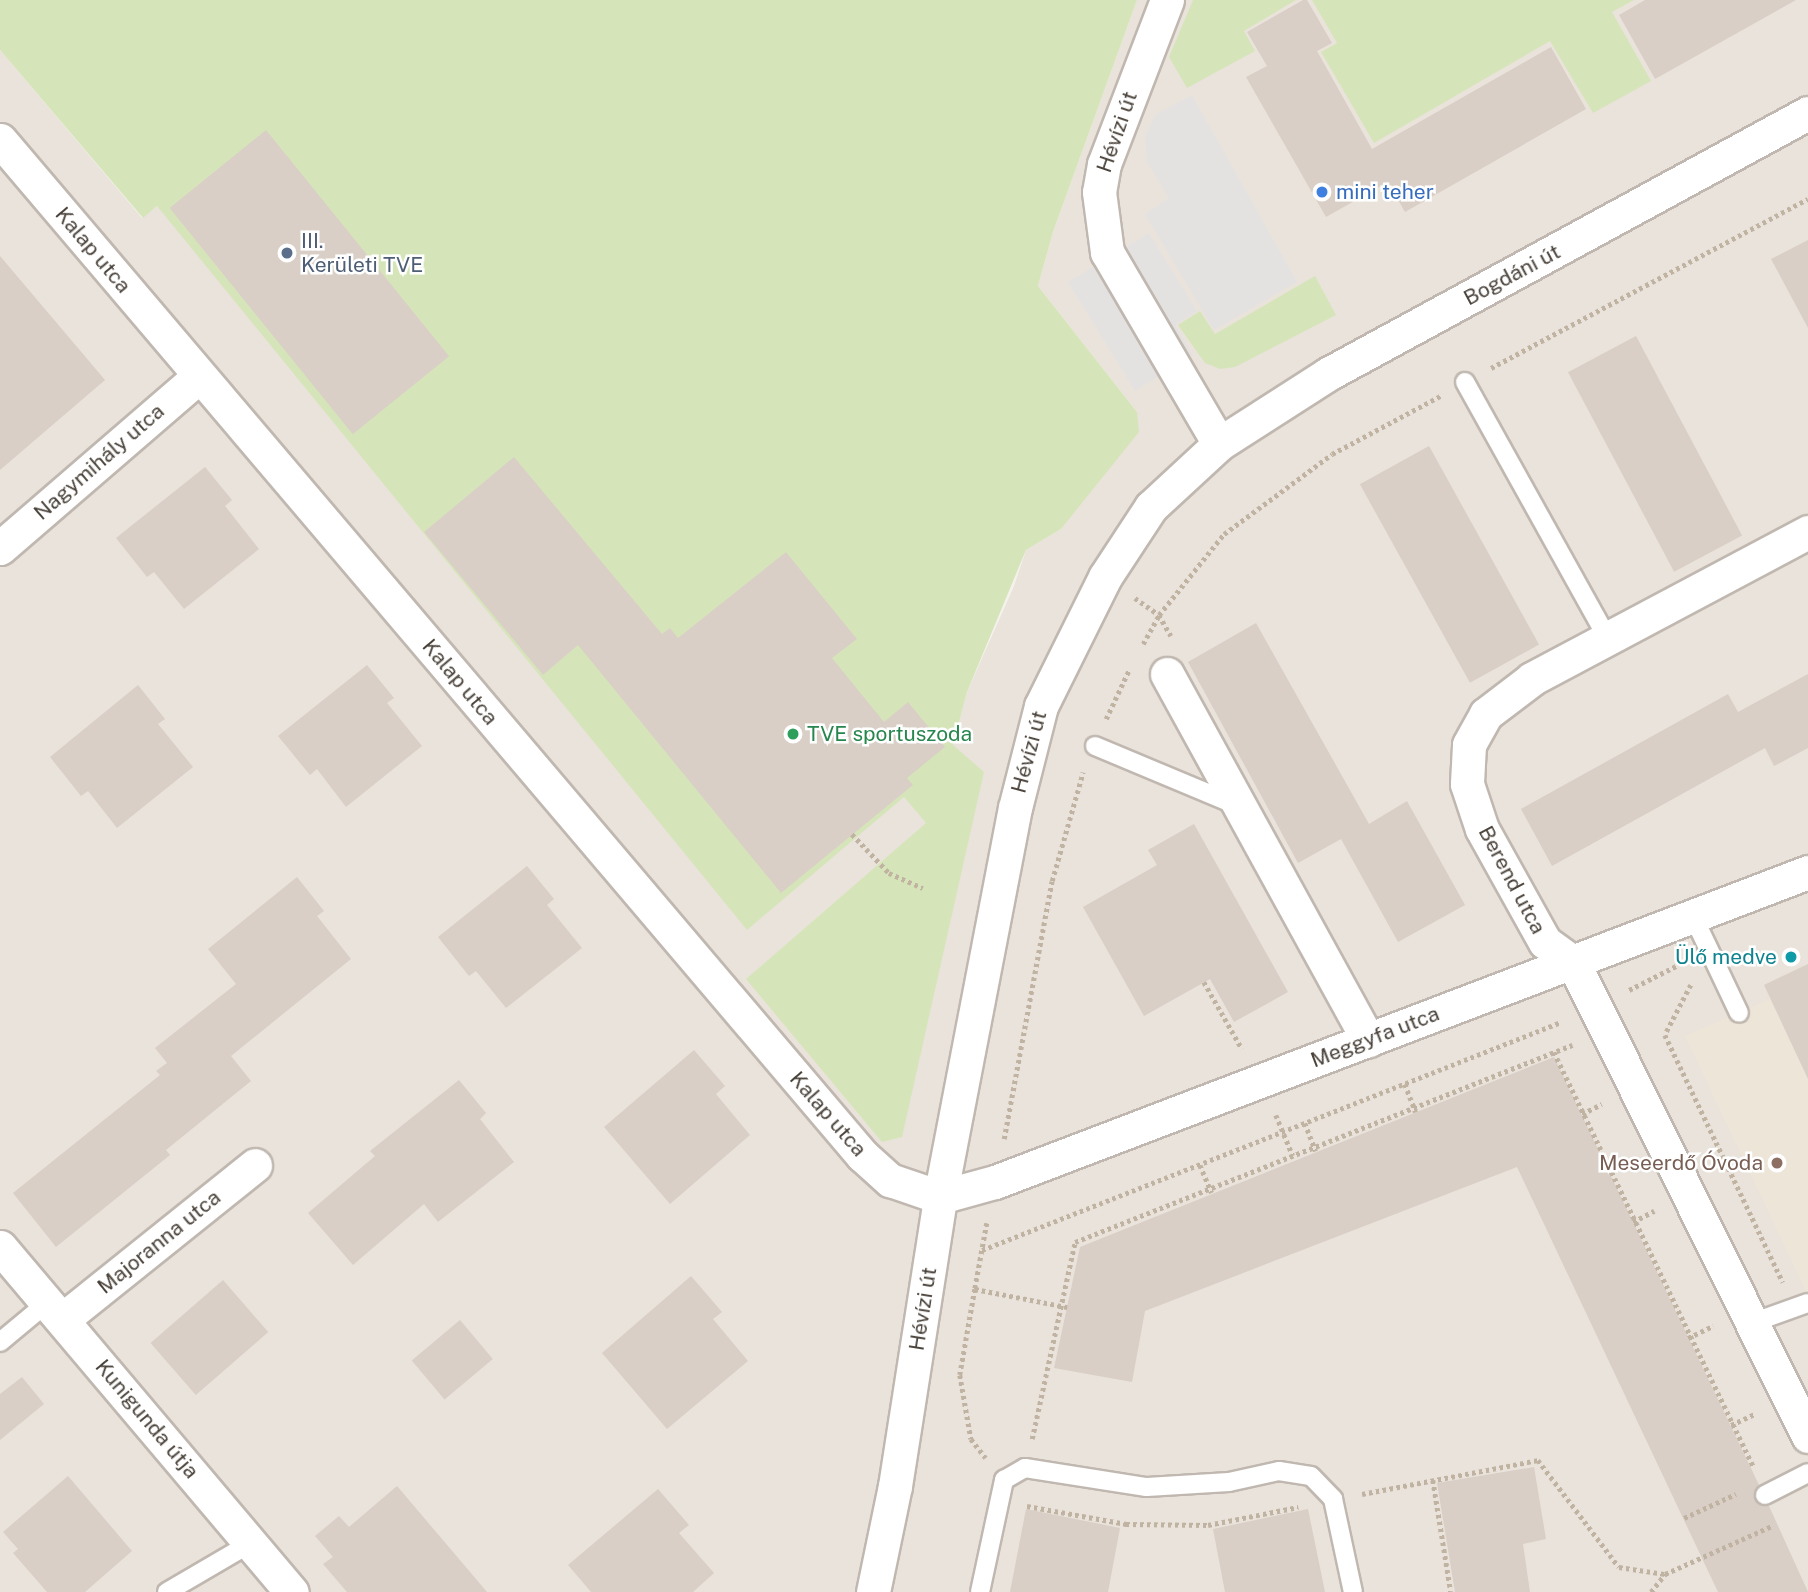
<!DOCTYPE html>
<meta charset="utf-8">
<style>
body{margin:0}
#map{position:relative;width:1808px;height:1592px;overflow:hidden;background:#f5f2ed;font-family:"Public Sans",sans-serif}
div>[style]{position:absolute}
.residential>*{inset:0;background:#e9e3db}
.education>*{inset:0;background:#ede5d8}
.green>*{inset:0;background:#d6e5b9}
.parking>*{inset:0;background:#e4e2e0}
.building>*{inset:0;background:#d9cfc6;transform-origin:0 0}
.path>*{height:4.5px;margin-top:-2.25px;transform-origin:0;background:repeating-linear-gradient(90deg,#c1b3a2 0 3.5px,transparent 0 7px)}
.roads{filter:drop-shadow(2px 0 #c0b8b0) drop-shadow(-2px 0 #c0b8b0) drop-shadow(0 2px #c0b8b0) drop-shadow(0 -2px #c0b8b0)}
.service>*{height:18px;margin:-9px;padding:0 9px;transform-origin:9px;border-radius:9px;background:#fff}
.minor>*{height:33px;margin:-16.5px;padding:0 16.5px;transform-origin:16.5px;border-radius:16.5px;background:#fff}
.dots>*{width:19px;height:19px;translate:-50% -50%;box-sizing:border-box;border:4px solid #fff;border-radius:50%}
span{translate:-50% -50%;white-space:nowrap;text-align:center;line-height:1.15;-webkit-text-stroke:5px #fff;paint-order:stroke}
.street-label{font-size:21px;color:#49423a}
.shop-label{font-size:21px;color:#366cbe}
.left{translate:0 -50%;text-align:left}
.service-label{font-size:21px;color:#4e5e75}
.leisure-label{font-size:21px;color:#27864d}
.culture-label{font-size:21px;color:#0d838f}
.right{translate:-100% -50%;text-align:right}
.education-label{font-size:21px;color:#785e54}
</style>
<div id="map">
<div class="residential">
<i style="clip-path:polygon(1137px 0,1808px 0,1808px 1592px,0 1592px,0 50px,142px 218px,157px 206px,950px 755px,967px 692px,1014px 586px,1026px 550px,1061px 529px,1137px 412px,1038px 286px,1053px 232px)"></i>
</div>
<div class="education">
<i style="clip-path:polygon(1808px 964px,1808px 1290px,1806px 1291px,1685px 1036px,1770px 999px,1764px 985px)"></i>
</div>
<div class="green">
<i style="clip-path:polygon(0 0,1137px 0,1053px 232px,1038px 286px,1137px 412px,1139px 432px,1061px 529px,1026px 550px,967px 692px,953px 745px,984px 772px,902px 1137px,882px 1142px,746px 979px,926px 823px,904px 797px,747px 930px,157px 206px,143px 218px,0 50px)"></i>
<i style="clip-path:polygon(1193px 0,1296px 0,1244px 31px,1255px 51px,1187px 88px,1169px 57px)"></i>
<i style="clip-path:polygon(1312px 0,1634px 0,1612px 12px,1651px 81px,1593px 113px,1550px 41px,1374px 143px,1321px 52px,1337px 43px)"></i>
<i style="clip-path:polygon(1315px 276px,1336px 315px,1235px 367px,1220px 369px,1205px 363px,1178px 325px,1200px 311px,1215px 334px)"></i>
</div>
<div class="parking">
<i style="clip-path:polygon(1192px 95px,1297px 282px,1214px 330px,1145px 214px,1169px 198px,1147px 162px,1145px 137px,1155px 115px)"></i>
<i style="clip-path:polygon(1149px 233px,1197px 311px,1175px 325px,1193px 355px,1135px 391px,1068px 282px)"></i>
</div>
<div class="building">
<i style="clip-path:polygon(1303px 0,1307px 0,1332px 43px,1317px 51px,1372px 149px,1551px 47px,1586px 109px,1405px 212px,1388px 182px,1326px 217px,1246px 77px,1267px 66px,1247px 32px)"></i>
<i style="clip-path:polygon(1645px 0,1796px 0,1655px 79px,1619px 15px)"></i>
<i style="left:266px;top:130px;width:291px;height:124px;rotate:51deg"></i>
<i style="clip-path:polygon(1808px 240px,1808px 328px,1771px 259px)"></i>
<i style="clip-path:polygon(0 256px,105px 380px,0 470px)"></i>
<i style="left:1636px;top:336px;width:226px;height:77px;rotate:62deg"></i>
<i style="left:1429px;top:446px;width:227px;height:79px;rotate:61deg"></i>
<i style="clip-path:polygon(514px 457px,662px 634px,670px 628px,678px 638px,786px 552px,857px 639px,832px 658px,884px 722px,908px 702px,945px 747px,907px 778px,913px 785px,781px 893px,578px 645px,543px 675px,424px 532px)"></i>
<i style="clip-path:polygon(205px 467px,232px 500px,225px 506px,259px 549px,184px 609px,154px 572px,147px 577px,116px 538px)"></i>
<i style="clip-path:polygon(1256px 623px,1369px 824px,1407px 801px,1465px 905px,1398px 942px,1341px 839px,1298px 863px,1188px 662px)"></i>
<i style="clip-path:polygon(367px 665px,394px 698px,387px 703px,422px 746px,346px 807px,317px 769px,310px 775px,278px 736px)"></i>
<i style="clip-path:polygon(1808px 674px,1808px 748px,1774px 766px,1765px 748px,1552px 866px,1521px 809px,1728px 694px,1738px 712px)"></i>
<i style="clip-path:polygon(138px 685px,165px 719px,158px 724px,193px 767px,117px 828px,88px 791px,81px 796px,50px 757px)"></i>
<i style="clip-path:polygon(1194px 824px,1288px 992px,1234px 1022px,1210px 979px,1144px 1016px,1083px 907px,1157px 865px,1148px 850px)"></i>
<i style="clip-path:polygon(527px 866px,554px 899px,547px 905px,582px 948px,506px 1008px,476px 971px,469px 976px,438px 937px)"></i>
<i style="clip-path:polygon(297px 877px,324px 911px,317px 916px,351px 959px,231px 1056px,251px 1081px,166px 1150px,170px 1155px,56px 1247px,13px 1193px,160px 1075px,156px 1071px,167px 1063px,155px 1048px,236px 984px,208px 949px)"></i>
<i style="clip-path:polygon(1808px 964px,1808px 1079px,1764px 985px)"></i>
<i style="clip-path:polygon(694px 1050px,725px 1086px,716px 1094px,750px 1135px,670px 1204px,604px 1127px)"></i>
<i style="clip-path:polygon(1554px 1057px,1759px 1485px,1754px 1494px,1755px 1500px,1759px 1505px,1769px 1506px,1808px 1592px,1718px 1592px,1517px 1167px,1145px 1311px,1132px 1382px,1054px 1368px,1080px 1247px)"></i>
<i style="clip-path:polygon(459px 1080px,486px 1113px,480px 1119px,514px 1162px,438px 1222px,424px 1204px,353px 1265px,308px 1213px,375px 1156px,370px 1151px)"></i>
<i style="clip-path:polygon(691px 1276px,722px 1312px,713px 1319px,748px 1361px,667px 1429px,602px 1353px)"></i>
<i style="left:223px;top:1280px;width:69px;height:96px;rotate:49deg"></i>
<i style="left:460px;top:1320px;width:51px;height:63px;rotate:50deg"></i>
<i style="clip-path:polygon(22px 1377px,44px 1404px,0 1440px,0 1394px)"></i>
<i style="clip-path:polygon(1534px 1467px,1546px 1539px,1523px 1544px,1530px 1592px,1455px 1592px,1437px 1483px)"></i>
<i style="clip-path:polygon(68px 1476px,132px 1551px,85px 1592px,47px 1592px,13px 1553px,18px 1549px,3px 1532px)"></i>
<i style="clip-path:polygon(397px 1486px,487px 1592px,347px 1592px,323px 1564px,333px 1557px,315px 1536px,339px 1516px,349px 1527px)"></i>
<i style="clip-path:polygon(658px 1489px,689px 1525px,679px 1533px,714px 1573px,693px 1592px,591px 1592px,568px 1565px)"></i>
<i style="clip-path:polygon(1026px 1509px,1120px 1528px,1108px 1592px,1010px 1592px)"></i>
<i style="clip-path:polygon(1308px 1509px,1325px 1592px,1225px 1592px,1213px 1529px)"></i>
</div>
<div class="path">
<i style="left:1491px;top:368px;width:359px;rotate:-28.1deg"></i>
<i style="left:1135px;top:598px;width:29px;rotate:35deg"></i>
<i style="left:1159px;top:615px;width:24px;rotate:60deg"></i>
<i style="left:1143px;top:644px;width:33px;rotate:-61deg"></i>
<i style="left:1159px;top:615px;width:104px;rotate:-51.3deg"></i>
<i style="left:1224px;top:534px;width:134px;rotate:-36.5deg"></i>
<i style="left:1332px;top:454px;width:123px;rotate:-28.2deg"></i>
<i style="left:1106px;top:719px;width:54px;rotate:-64.9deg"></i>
<i style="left:852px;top:834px;width:54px;rotate:46.5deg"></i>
<i style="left:889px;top:873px;width:37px;rotate:24deg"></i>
<i style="left:1204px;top:982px;width:77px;rotate:60.4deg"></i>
<i style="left:1691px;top:985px;width:56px;rotate:117.5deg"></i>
<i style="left:1665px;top:1035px;width:274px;rotate:64.5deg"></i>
<i style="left:1629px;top:990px;width:55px;rotate:-27deg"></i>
<i style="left:1554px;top:1052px;width:461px;rotate:64.3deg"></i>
<i style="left:1405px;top:1084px;width:30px;rotate:69deg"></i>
<i style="left:1582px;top:1114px;width:22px;rotate:-27deg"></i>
<i style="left:1276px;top:1115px;width:44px;rotate:67.5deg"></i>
<i style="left:1305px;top:1123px;width:30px;rotate:69deg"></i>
<i style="left:1004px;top:1139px;width:262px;rotate:-79.5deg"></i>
<i style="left:1052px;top:881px;width:113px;rotate:-74.1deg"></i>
<i style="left:1200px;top:1165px;width:30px;rotate:67deg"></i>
<i style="left:1633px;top:1222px;width:24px;rotate:-28deg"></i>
<i style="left:987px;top:1223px;width:67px;rotate:100.3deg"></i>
<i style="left:975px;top:1289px;width:94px;rotate:11.1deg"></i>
<i style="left:982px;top:1250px;width:622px;rotate:-21.49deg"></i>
<i style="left:975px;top:1289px;width:87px;rotate:99.9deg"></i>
<i style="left:960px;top:1375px;width:65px;rotate:80.2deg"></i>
<i style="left:971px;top:1439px;width:24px;rotate:52deg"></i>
<i style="left:1688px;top:1338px;width:28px;rotate:-26deg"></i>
<i style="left:1731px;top:1425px;width:26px;rotate:-25deg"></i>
<i style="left:1032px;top:1439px;width:202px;rotate:-77.7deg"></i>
<i style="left:1075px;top:1242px;width:535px;rotate:-21.62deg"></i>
<i style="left:1433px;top:1480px;width:113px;rotate:80.9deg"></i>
<i style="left:1362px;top:1494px;width:179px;rotate:-10.9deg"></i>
<i style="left:1538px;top:1460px;width:134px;rotate:52.9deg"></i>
<i style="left:1619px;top:1567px;width:47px;rotate:8.7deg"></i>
<i style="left:1665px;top:1574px;width:117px;rotate:-24.2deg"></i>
<i style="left:1027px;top:1506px;width:101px;rotate:10.3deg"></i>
<i style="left:1126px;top:1524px;width:82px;rotate:0.7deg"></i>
<i style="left:1208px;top:1525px;width:92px;rotate:-11.3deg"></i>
<i style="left:1684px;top:1518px;width:57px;rotate:-24.8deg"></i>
<i style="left:1651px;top:1592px;width:23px;rotate:-52deg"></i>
</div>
<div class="roads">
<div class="service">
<i style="left:1465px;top:382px;width:294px;rotate:60.9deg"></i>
<i style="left:1095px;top:746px;width:153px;rotate:22.7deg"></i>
<i style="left:1693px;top:916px;width:107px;rotate:64.6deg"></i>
<i style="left:1752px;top:1323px;width:59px;rotate:-19.7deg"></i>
<i style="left:0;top:1342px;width:62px;rotate:-39.8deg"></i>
<i style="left:1765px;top:1495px;width:48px;rotate:-27.1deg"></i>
<i style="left:167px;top:1592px;width:97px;rotate:-30.3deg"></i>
<i style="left:980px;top:1592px;width:115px;rotate:-77.9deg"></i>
<i style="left:1004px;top:1480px;width:24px;rotate:-30deg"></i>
<i style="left:1025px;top:1468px;width:123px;rotate:8.9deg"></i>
<i style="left:1147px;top:1487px;width:82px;rotate:-3.5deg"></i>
<i style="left:1229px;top:1482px;width:51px;rotate:-12.4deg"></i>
<i style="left:1279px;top:1471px;width:32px;rotate:9deg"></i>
<i style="left:1311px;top:1476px;width:32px;rotate:46deg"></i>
<i style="left:1333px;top:1499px;width:95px;rotate:77.9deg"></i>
</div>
<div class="minor">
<i style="left:1167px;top:0;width:176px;rotate:111deg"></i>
<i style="left:1104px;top:164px;width:28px;rotate:100deg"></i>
<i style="left:1099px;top:192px;width:61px;rotate:82.4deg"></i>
<i style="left:1107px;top:252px;width:222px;rotate:59.7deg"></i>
<i style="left:0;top:140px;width:1332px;rotate:49.66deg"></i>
<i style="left:862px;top:1155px;width:38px;rotate:42deg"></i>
<i style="left:890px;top:1180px;width:53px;rotate:18.8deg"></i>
<i style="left:940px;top:1197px;width:57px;rotate:-15.3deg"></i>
<i style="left:995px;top:1182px;width:870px;rotate:-20.87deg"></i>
<i style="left:1808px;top:532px;width:313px;rotate:152deg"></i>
<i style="left:1532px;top:679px;width:58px;rotate:142.7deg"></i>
<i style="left:1486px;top:714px;width:35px;rotate:119deg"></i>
<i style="left:1469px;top:745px;width:39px;rotate:93deg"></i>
<i style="left:1467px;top:784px;width:47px;rotate:71.6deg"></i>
<i style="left:1482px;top:829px;width:129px;rotate:60.9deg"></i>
<i style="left:1545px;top:942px;width:34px;rotate:36deg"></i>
<i style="left:1573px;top:962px;width:529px;rotate:63.63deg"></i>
<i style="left:0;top:548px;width:263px;rotate:-40.8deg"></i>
<i style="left:1167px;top:674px;width:418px;rotate:61.2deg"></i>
<i style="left:0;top:1247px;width:452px;rotate:49.8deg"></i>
<i style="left:63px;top:1319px;width:246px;rotate:-38.7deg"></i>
<i style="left:873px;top:1592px;width:108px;rotate:-78.3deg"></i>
<i style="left:895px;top:1486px;width:292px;rotate:-81.1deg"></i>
<i style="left:940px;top:1197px;width:396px;rotate:-79.1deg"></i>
<i style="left:1015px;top:808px;width:105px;rotate:-75.7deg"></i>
<i style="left:1041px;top:706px;width:144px;rotate:-63.6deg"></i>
<i style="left:1105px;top:577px;width:84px;rotate:-56.7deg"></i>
<i style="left:1151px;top:507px;width:93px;rotate:-42.8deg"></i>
<i style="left:1219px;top:444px;width:130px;rotate:-32.7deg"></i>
<i style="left:1328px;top:374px;width:546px;rotate:-28.54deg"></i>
</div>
</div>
<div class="dots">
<i style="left:1322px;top:192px;background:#3f7fe0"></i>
<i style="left:287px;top:253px;background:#5c6f8a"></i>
<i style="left:793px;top:734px;background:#2e9e5b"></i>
<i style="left:1791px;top:957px;background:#0f9aa8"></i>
<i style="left:1777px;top:1163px;background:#8d6e63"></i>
</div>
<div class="street-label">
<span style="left:1117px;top:132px;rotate:-71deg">Hévízi út</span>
<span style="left:93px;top:250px;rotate:50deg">Kalap utca</span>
<span style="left:1512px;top:275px;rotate:-28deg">Bogdáni út</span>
<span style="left:99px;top:462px;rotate:-41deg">Nagymihály utca</span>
<span style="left:460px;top:682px;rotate:50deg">Kalap utca</span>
<span style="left:1029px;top:752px;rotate:-75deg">Hévízi út</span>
<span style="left:1512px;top:880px;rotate:62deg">Berend utca</span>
<span style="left:1375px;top:1037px;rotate:-21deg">Meggyfa utca</span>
<span style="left:828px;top:1114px;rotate:49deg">Kalap utca</span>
<span style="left:159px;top:1242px;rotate:-39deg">Majoranna utca</span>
<span style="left:923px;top:1309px;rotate:-81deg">Hévízi út</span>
<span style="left:147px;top:1419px;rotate:50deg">Kunigunda útja</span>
</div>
<div class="shop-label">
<span class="left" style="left:1336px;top:192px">mini teher</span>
</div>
<div class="service-label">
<span class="left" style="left:301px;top:253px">III.<br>Kerületi TVE</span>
</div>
<div class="leisure-label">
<span class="left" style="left:807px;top:734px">TVE sportuszoda</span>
</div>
<div class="culture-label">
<span class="right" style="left:1777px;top:957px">Ülő medve</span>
</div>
<div class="education-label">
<span class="right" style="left:1763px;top:1163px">Meseerdő Óvoda</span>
</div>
</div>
